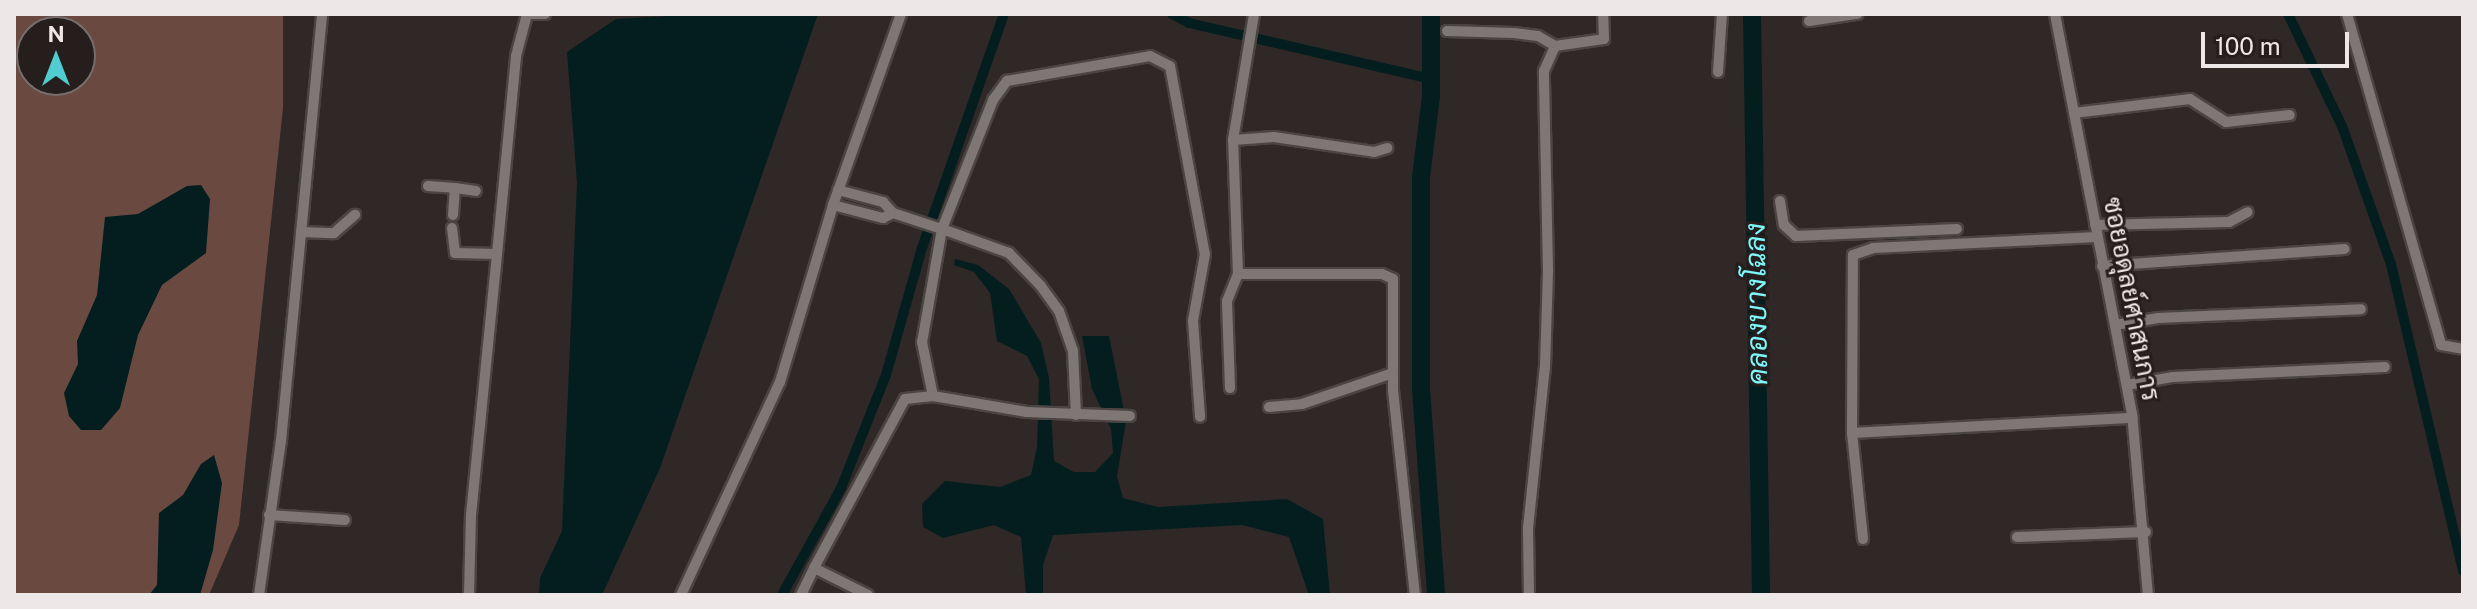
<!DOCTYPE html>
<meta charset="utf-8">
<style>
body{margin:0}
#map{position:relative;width:2477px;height:609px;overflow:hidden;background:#2f2826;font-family:"Public Sans",Sarabun,sans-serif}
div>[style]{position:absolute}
.green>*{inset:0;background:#694940}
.water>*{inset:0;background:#041e1f}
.canal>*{height:10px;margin:-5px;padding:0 5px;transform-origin:5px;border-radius:5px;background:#041e1f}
.river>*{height:18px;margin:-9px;padding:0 9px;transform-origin:9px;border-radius:9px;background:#041e1f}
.roads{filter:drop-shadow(2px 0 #4a4543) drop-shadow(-2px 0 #4a4543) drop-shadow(0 2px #4a4543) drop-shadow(0 -2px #4a4543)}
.minor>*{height:10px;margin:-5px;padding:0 5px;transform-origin:5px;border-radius:5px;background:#7f7775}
span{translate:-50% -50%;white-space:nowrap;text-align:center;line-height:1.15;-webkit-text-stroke:6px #251e1d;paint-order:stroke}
.street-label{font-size:26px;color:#ede8e7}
.water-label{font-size:28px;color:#7ff8fd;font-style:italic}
.frame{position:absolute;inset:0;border:16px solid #ede8e7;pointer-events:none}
.north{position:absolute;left:16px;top:16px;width:80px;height:80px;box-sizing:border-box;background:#251e1d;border:2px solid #756f6e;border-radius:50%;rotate:0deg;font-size:22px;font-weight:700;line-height:32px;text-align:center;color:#ede8e7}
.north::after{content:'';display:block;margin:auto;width:28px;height:36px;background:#51ccd1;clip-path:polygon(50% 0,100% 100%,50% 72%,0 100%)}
.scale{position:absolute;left:2201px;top:32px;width:148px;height:36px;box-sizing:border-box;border:4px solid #ede8e7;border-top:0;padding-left:10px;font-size:24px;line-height:28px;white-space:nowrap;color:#ede8e7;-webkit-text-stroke:6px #251e1d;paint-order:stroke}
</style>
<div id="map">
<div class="green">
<i style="clip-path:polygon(evenodd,14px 14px,283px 14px,283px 108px,239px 525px,209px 595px,14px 595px,14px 14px,32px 32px,80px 32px,80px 80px,32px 80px,32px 32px)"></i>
</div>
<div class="water">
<i style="clip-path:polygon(704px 14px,818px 14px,660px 468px,602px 595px,539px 595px,540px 578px,562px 531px,577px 183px,567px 52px,616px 19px)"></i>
<i style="clip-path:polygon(201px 185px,210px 199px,206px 253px,162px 285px,138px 335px,120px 408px,101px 430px,81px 430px,69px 416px,64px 393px,78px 364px,77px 341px,97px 295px,105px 217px,138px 214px,187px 186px)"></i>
<i style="clip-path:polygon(955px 259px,978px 265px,1009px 289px,1041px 343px,1049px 378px,1054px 461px,1074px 472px,1095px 472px,1113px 453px,1111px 429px,1092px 389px,1082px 336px,1109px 336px,1126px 421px,1117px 477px,1123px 498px,1158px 507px,1287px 499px,1323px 519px,1330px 595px,1309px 595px,1289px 537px,1242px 525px,1053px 535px,1043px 565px,1043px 595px,1026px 595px,1021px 537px,994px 525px,943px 538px,923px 527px,922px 504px,945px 481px,1000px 487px,1031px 475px,1037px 447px,1039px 379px,1027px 356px,997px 341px,990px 293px,974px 272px,954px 265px)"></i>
<i style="clip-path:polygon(214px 455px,222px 483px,213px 550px,200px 595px,149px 595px,157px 585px,159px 513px,183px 495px,201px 464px)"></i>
</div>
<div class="canal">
<i style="left:1172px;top:14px;width:19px;rotate:28deg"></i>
<i style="left:1189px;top:23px;width:248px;rotate:13deg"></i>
<i style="left:2288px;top:14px;width:124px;rotate:64.3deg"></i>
<i style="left:2342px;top:126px;width:146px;rotate:70.5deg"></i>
<i style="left:2391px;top:264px;width:315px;rotate:76.8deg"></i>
<i style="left:782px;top:595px;width:122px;rotate:-61.1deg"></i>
<i style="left:841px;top:488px;width:122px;rotate:-68.3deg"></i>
<i style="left:886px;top:375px;width:132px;rotate:-74.2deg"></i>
<i style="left:922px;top:248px;width:248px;rotate:-70.7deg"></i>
</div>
<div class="river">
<i style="left:1431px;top:14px;width:82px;rotate:90deg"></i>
<i style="left:1431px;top:96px;width:83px;rotate:97deg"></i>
<i style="left:1421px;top:178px;width:211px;rotate:90deg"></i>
<i style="left:1421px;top:389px;width:207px;rotate:85.8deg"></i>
<i style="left:1752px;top:14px;width:581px;rotate:89.11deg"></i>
</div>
<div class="roads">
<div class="minor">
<i style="left:529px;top:14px;width:16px"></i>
<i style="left:2055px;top:14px;width:406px;rotate:79.1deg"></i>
<i style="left:2132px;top:413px;width:183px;rotate:85deg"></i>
<i style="left:2347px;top:14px;width:344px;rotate:74.1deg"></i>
<i style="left:2441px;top:345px;width:22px;rotate:10deg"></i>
<i style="left:1809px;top:21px;width:49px;rotate:-8.3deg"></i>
<i style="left:1447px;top:31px;width:67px;rotate:1.7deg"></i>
<i style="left:1514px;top:33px;width:24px;rotate:7deg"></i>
<i style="left:1538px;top:36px;width:20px;rotate:30deg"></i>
<i style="left:1718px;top:72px;width:58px;rotate:-86.1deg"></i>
<i style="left:2074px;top:113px;width:117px;rotate:-6.9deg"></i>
<i style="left:2190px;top:99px;width:43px;rotate:32.6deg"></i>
<i style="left:2226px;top:122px;width:64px;rotate:-6.2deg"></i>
<i style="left:1233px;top:140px;width:41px;rotate:-4.2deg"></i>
<i style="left:1274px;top:137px;width:101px;rotate:8.5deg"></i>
<i style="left:1374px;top:152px;width:14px;rotate:-17deg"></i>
<i style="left:428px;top:186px;width:27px;rotate:4deg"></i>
<i style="left:838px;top:190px;width:47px;rotate:14.9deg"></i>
<i style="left:883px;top:202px;width:15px;rotate:48deg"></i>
<i style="left:893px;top:213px;width:52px;rotate:18.1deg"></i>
<i style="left:942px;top:229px;width:115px;rotate:100deg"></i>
<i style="left:922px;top:342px;width:55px;rotate:78.5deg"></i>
<i style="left:1780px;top:201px;width:24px;rotate:81deg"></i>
<i style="left:1784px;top:225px;width:16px;rotate:43deg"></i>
<i style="left:1796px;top:236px;width:161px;rotate:-2.5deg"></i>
<i style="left:833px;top:205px;width:52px;rotate:14.6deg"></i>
<i style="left:883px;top:218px;width:11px;rotate:-27deg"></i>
<i style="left:453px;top:215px;width:27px;rotate:-86deg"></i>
<i style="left:455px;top:188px;width:21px;rotate:8deg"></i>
<i style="left:2095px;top:225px;width:134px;rotate:-1.3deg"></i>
<i style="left:2229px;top:222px;width:21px;rotate:-28deg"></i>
<i style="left:452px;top:228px;width:25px;rotate:83deg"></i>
<i style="left:455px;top:253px;width:42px;rotate:1.4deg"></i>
<i style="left:301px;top:232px;width:33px;rotate:2deg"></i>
<i style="left:334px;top:233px;width:28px;rotate:-41deg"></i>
<i style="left:2102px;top:266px;width:243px;rotate:-4deg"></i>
<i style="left:1238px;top:274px;width:144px"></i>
<i style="left:1382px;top:274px;width:12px;rotate:24deg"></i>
<i style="left:1393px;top:279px;width:111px;rotate:90deg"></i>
<i style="left:1393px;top:390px;width:206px;rotate:83.9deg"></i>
<i style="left:2115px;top:325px;width:44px;rotate:-9.2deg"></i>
<i style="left:2158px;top:318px;width:203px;rotate:-2.5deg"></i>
<i style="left:2127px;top:385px;width:47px;rotate:-9.9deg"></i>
<i style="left:2173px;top:377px;width:212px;rotate:-2.7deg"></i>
<i style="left:1230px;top:388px;width:87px;rotate:-92deg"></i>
<i style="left:1227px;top:301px;width:29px;rotate:-68deg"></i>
<i style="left:1238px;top:274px;width:134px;rotate:-92.1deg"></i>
<i style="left:1233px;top:140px;width:128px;rotate:-80.5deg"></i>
<i style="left:1269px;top:407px;width:33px;rotate:-5deg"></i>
<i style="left:1302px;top:404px;width:96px;rotate:-18.8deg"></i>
<i style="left:1076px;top:415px;width:64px;rotate:-92.7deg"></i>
<i style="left:1073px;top:351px;width:42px;rotate:-109.3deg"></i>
<i style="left:1059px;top:311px;width:32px;rotate:-126deg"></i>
<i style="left:1040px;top:285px;width:45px;rotate:-134.1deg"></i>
<i style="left:1009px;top:253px;width:71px;rotate:-160.3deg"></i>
<i style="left:942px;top:229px;width:139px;rotate:-68.4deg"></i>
<i style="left:993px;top:100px;width:24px;rotate:-54deg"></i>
<i style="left:1007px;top:81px;width:145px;rotate:-9.9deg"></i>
<i style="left:1150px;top:56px;width:22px;rotate:27deg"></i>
<i style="left:1170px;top:66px;width:191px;rotate:79.5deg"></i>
<i style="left:1205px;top:254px;width:68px;rotate:100.2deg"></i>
<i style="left:1193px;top:321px;width:96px;rotate:85.8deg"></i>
<i style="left:1852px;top:433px;width:281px;rotate:-3.1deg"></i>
<i style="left:269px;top:515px;width:76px;rotate:3.8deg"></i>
<i style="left:2017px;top:537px;width:129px;rotate:-2.2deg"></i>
<i style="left:1863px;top:539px;width:107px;rotate:-95.9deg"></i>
<i style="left:1852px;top:433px;width:178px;rotate:-89.7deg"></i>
<i style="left:1853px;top:255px;width:21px;rotate:-19deg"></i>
<i style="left:1873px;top:248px;width:224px;rotate:-2.8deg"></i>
<i style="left:259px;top:595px;width:156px;rotate:-81.9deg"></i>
<i style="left:281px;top:441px;width:429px;rotate:-84.5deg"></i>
<i style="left:469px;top:595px;width:80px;rotate:-88.6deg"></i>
<i style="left:471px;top:515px;width:262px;rotate:-84.3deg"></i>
<i style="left:497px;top:254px;width:199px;rotate:-84.5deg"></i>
<i style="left:516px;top:56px;width:43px;rotate:-75.3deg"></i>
<i style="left:681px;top:595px;width:235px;rotate:-65.1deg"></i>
<i style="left:780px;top:382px;width:185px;rotate:-73.3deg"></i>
<i style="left:833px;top:205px;width:203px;rotate:-70.4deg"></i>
<i style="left:801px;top:595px;width:30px;rotate:-64deg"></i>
<i style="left:868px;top:595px;width:60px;rotate:-153.4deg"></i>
<i style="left:814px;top:568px;width:192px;rotate:-61.7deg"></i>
<i style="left:905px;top:399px;width:28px;rotate:-6deg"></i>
<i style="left:933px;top:396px;width:95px;rotate:9.7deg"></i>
<i style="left:1027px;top:412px;width:103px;rotate:2.2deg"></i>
<i style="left:1529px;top:595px;width:67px;rotate:-90.9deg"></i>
<i style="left:1528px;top:528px;width:162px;rotate:-84deg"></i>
<i style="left:1545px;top:367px;width:97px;rotate:-88.2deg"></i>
<i style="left:1548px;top:270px;width:199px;rotate:-91.2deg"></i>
<i style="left:1544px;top:71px;width:27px;rotate:-66deg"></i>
<i style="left:1555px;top:46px;width:49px;rotate:-8.1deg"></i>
<i style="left:1604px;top:39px;width:25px;rotate:-92deg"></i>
</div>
</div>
<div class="street-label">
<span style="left:2132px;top:299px;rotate:79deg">ซอยอดุลย์ศาสนการ</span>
</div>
<div class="water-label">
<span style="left:1756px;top:304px;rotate:-91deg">คลองบางโฉลง</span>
</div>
<div class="frame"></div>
<div class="north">N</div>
<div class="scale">100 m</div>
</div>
